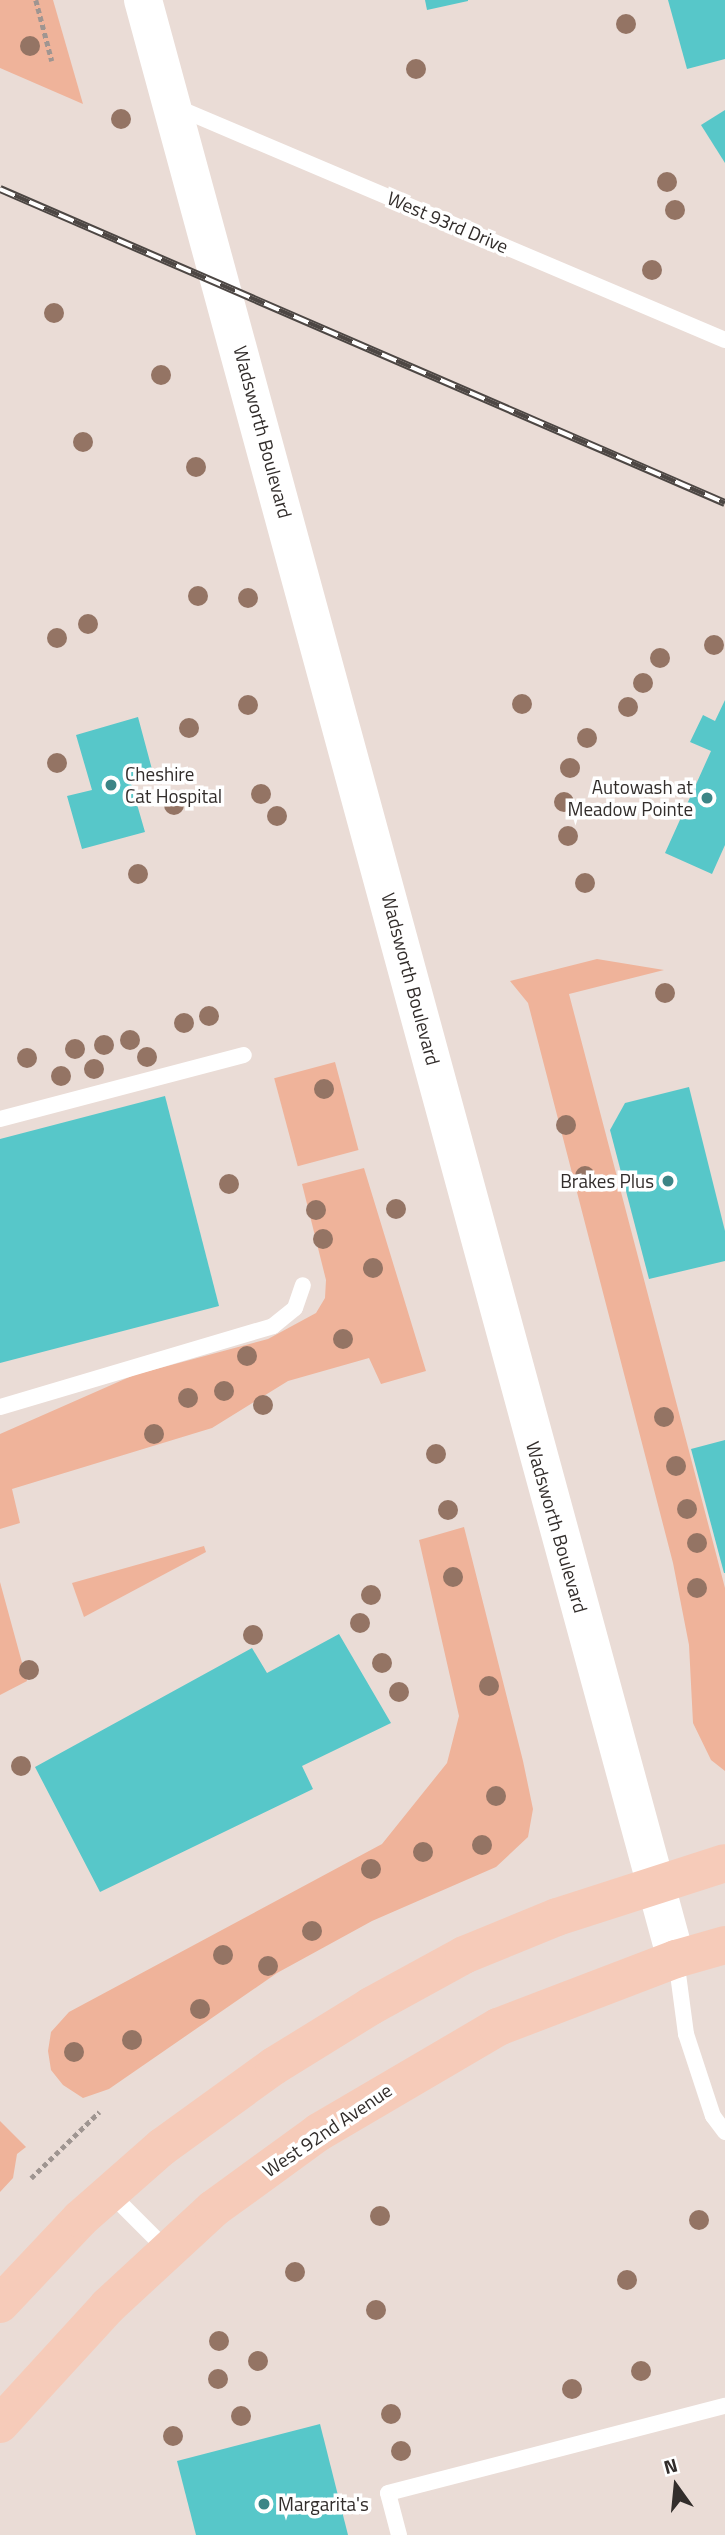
<!DOCTYPE html>
<style>
body{margin:0}
#map{position:relative;width:725px;height:2535px;overflow:hidden;background:#eadcd6;font-family:"Titillium Web",sans-serif}
div>[style]{position:absolute}
.green>*{inset:0;background:#efb39a;transform-origin:0 0}
.building>*{inset:0;background:#57c7c9}
.path>*{height:4.5px;margin-top:-2.25px;transform-origin:0;background:repeating-linear-gradient(90deg,#9f9591 0 5px,transparent 0 8.5px)}
.service>*{height:16px;margin:-8px;padding:0 8px;transform-origin:8px;border-radius:8px;background:#fff}
.tertiary>*{height:38px;margin:-19px;padding:0 19px;transform-origin:19px;border-radius:19px;background:#fff}
.primary>*{height:38px;margin:-19px;padding:0 19px;transform-origin:19px;border-radius:19px;background:#f6cbb9}
.rail>*{height:8px;margin-top:-4px;transform-origin:0;background:repeating-linear-gradient(90deg,#fff 0 16px,#4d4744 0 32px);box-sizing:border-box;border-block:2px solid #4d4744}
.trees>*{width:20px;height:20px;margin:-10px;border-radius:50%;background:#947464}
.dots>*{width:19px;height:19px;translate:-50% -50%;box-sizing:border-box;border:4px solid #fff;border-radius:50%}
span{translate:-50% -50%;white-space:nowrap;text-align:center;line-height:1.15;-webkit-text-stroke:7px #fff;paint-order:stroke}
.street-label{font-size:19px;color:#322d2b}
.poi-label{font-size:19px;color:#322d2b}
.left{translate:0 -50%;text-align:left}
.right{translate:-100% -50%;text-align:right}
.north{position:absolute;left:641px;top:2451px;width:70px;height:70px;-webkit-text-stroke:5px #fff;paint-order:stroke;rotate:345deg;font-size:19px;font-weight:700;line-height:28px;text-align:center;color:#322d2b}
.north::after{content:'';display:block;margin:auto;width:24px;height:32px;background:#322d2b;clip-path:polygon(50% 0,100% 100%,50% 72%,0 100%)}
</style>
<div id="map">
<div class="green">
<i style="clip-path:polygon(0 0,53px 0,83px 104px,0 68px)"></i>
<i style="clip-path:polygon(597px 959px,664px 970px,569px 994px,725px 1588px,725px 1771px,711px 1760px,693px 1723px,689px 1645px,673px 1563px,528px 1003px,510px 981px)"></i>
<i style="left:335px;top:1062px;width:91px;height:63px;rotate:75deg"></i>
<i style="clip-path:polygon(364px 1168px,426px 1371px,381px 1384px,369px 1358px,288px 1381px,212px 1428px,12px 1489px,20px 1523px,0 1529px,0 1434px,134px 1375px,268px 1339px,316px 1313px,325px 1298px,326px 1280px,302px 1184px)"></i>
<i style="clip-path:polygon(464px 1527px,523px 1761px,533px 1809px,528px 1837px,496px 1867px,372px 1921px,277px 1973px,109px 2089px,83px 2098px,63px 2085px,51px 2070px,48px 2051px,51px 2032px,69px 2012px,382px 1844px,447px 1763px,459px 1716px,419px 1540px)"></i>
<i style="clip-path:polygon(204px 1546px,206px 1552px,84px 1617px,72px 1583px)"></i>
<i style="clip-path:polygon(0 1582px,27px 1681px,0 1695px)"></i>
<i style="clip-path:polygon(0 2121px,26px 2147px,17px 2154px,13px 2178px,0 2192px)"></i>
</div>
<div class="building">
<i style="clip-path:polygon(425px 0,468px 0,468px 1px,427px 10px)"></i>
<i style="clip-path:polygon(668px 0,725px 0,725px 59px,687px 69px)"></i>
<i style="clip-path:polygon(725px 110px,725px 163px,701px 125px)"></i>
<i style="clip-path:polygon(725px 700px,725px 845px,712px 874px,665px 853px,711px 751px,690px 742px,703px 715px,715px 721px)"></i>
<i style="clip-path:polygon(138px 717px,153px 773px,130px 780px,145px 832px,82px 849px,67px 796px,92px 790px,76px 735px)"></i>
<i style="clip-path:polygon(689px 1087px,725px 1231px,725px 1261px,649px 1279px,610px 1130px,625px 1103px)"></i>
<i style="clip-path:polygon(165px 1096px,219px 1306px,0 1363px,0 1139px)"></i>
<i style="clip-path:polygon(725px 1440px,725px 1573px,724px 1573px,691px 1449px)"></i>
<i style="clip-path:polygon(339px 1634px,391px 1723px,302px 1766px,313px 1789px,100px 1892px,35px 1767px,252px 1648px,267px 1673px)"></i>
<i style="clip-path:polygon(320px 2424px,348px 2535px,196px 2535px,177px 2461px)"></i>
</div>
<div class="path">
<i style="left:36px;top:0;width:63px;rotate:75.3deg"></i>
<i style="left:31px;top:2178px;width:95px;rotate:-44.1deg"></i>
</div>
<div class="service">
<i style="left:176px;top:107px;width:596px;rotate:23deg"></i>
<i style="left:0;top:1119px;width:252px;rotate:-14.7deg"></i>
<i style="left:0;top:1407px;width:285px;rotate:-16.5deg"></i>
<i style="left:273px;top:1326px;width:28px;rotate:-39deg"></i>
<i style="left:295px;top:1308px;width:24px;rotate:-71deg"></i>
<i style="left:676px;top:1959px;width:76px;rotate:82.4deg"></i>
<i style="left:686px;top:2034px;width:86px;rotate:71.8deg"></i>
<i style="left:713px;top:2116px;width:20px;rotate:53deg"></i>
<i style="left:110px;top:2193px;width:82px;rotate:45deg"></i>
<i style="left:399px;top:2535px;width:43px;rotate:-104.7deg"></i>
<i style="left:388px;top:2493px;width:348px;rotate:-14.5deg"></i>
</div>
<div class="tertiary">
<i style="left:143px;top:0;width:2030px;rotate:74.78deg"></i>
</div>
<div class="primary">
<i style="left:0;top:2304px;width:117px;rotate:-46.7deg"></i>
<i style="left:80px;top:2219px;width:109px;rotate:-41.3deg"></i>
<i style="left:162px;top:2147px;width:138px;rotate:-35.9deg"></i>
<i style="left:274px;top:2066px;width:114px;rotate:-31.7deg"></i>
<i style="left:371px;top:2006px;width:106px;rotate:-28.7deg"></i>
<i style="left:464px;top:1955px;width:100px;rotate:-22.2deg"></i>
<i style="left:557px;top:1917px;width:176px;rotate:-17.8deg"></i>
<i style="left:0;top:2424px;width:160px;rotate:-47.5deg"></i>
<i style="left:108px;top:2306px;width:143px;rotate:-42.7deg"></i>
<i style="left:213px;top:2209px;width:131px;rotate:-36deg"></i>
<i style="left:319px;top:2132px;width:208px;rotate:-30.4deg"></i>
<i style="left:498px;top:2027px;width:191px;rotate:-20.9deg"></i>
<i style="left:676px;top:1959px;width:51px;rotate:-15.9deg"></i>
</div>
<div class="rail">
<i style="left:0;top:189px;width:790px;rotate:23.42deg"></i>
</div>
<div class="trees">
<i style="left:626px;top:24px"></i>
<i style="left:30px;top:46px"></i>
<i style="left:416px;top:69px"></i>
<i style="left:121px;top:119px"></i>
<i style="left:667px;top:182px"></i>
<i style="left:675px;top:210px"></i>
<i style="left:652px;top:270px"></i>
<i style="left:54px;top:313px"></i>
<i style="left:161px;top:375px"></i>
<i style="left:83px;top:442px"></i>
<i style="left:196px;top:467px"></i>
<i style="left:198px;top:596px"></i>
<i style="left:248px;top:598px"></i>
<i style="left:88px;top:624px"></i>
<i style="left:57px;top:638px"></i>
<i style="left:714px;top:645px"></i>
<i style="left:660px;top:658px"></i>
<i style="left:643px;top:683px"></i>
<i style="left:522px;top:704px"></i>
<i style="left:248px;top:705px"></i>
<i style="left:628px;top:707px"></i>
<i style="left:189px;top:728px"></i>
<i style="left:587px;top:738px"></i>
<i style="left:57px;top:763px"></i>
<i style="left:570px;top:768px"></i>
<i style="left:261px;top:794px"></i>
<i style="left:564px;top:802px"></i>
<i style="left:174px;top:805px"></i>
<i style="left:277px;top:816px"></i>
<i style="left:568px;top:836px"></i>
<i style="left:138px;top:874px"></i>
<i style="left:585px;top:883px"></i>
<i style="left:665px;top:993px"></i>
<i style="left:209px;top:1016px"></i>
<i style="left:184px;top:1023px"></i>
<i style="left:130px;top:1040px"></i>
<i style="left:104px;top:1045px"></i>
<i style="left:75px;top:1049px"></i>
<i style="left:147px;top:1057px"></i>
<i style="left:27px;top:1058px"></i>
<i style="left:94px;top:1069px"></i>
<i style="left:61px;top:1076px"></i>
<i style="left:324px;top:1089px"></i>
<i style="left:566px;top:1125px"></i>
<i style="left:585px;top:1176px"></i>
<i style="left:229px;top:1184px"></i>
<i style="left:396px;top:1209px"></i>
<i style="left:316px;top:1210px"></i>
<i style="left:323px;top:1239px"></i>
<i style="left:373px;top:1268px"></i>
<i style="left:343px;top:1339px"></i>
<i style="left:247px;top:1356px"></i>
<i style="left:224px;top:1391px"></i>
<i style="left:188px;top:1398px"></i>
<i style="left:263px;top:1405px"></i>
<i style="left:664px;top:1417px"></i>
<i style="left:154px;top:1434px"></i>
<i style="left:436px;top:1454px"></i>
<i style="left:676px;top:1466px"></i>
<i style="left:687px;top:1509px"></i>
<i style="left:448px;top:1510px"></i>
<i style="left:697px;top:1543px"></i>
<i style="left:453px;top:1577px"></i>
<i style="left:697px;top:1588px"></i>
<i style="left:371px;top:1595px"></i>
<i style="left:360px;top:1623px"></i>
<i style="left:253px;top:1635px"></i>
<i style="left:382px;top:1663px"></i>
<i style="left:29px;top:1670px"></i>
<i style="left:489px;top:1686px"></i>
<i style="left:399px;top:1692px"></i>
<i style="left:21px;top:1766px"></i>
<i style="left:496px;top:1796px"></i>
<i style="left:482px;top:1845px"></i>
<i style="left:423px;top:1852px"></i>
<i style="left:371px;top:1869px"></i>
<i style="left:312px;top:1931px"></i>
<i style="left:223px;top:1955px"></i>
<i style="left:268px;top:1966px"></i>
<i style="left:200px;top:2009px"></i>
<i style="left:132px;top:2040px"></i>
<i style="left:74px;top:2052px"></i>
<i style="left:380px;top:2216px"></i>
<i style="left:699px;top:2220px"></i>
<i style="left:295px;top:2272px"></i>
<i style="left:627px;top:2280px"></i>
<i style="left:376px;top:2310px"></i>
<i style="left:219px;top:2341px"></i>
<i style="left:258px;top:2361px"></i>
<i style="left:641px;top:2371px"></i>
<i style="left:218px;top:2379px"></i>
<i style="left:572px;top:2389px"></i>
<i style="left:391px;top:2414px"></i>
<i style="left:241px;top:2416px"></i>
<i style="left:173px;top:2436px"></i>
<i style="left:401px;top:2451px"></i>
</div>
<div class="dots">
<i style="left:111px;top:785px;background:#3c8586"></i>
<i style="left:707px;top:798px;background:#3c8586"></i>
<i style="left:668px;top:1181px;background:#3c8586"></i>
<i style="left:264px;top:2504px;background:#3c8586"></i>
</div>
<div class="street-label">
<span style="left:448px;top:222px;rotate:23deg">West 93rd Drive</span>
<span style="left:263px;top:432px;rotate:75deg">Wadsworth Boulevard</span>
<span style="left:411px;top:979px;rotate:75deg">Wadsworth Boulevard</span>
<span style="left:557px;top:1527px;rotate:74deg">Wadsworth Boulevard</span>
<span style="left:327px;top:2130px;rotate:-34deg">West 92nd Avenue</span>
</div>
<div class="poi-label">
<span class="left" style="left:125px;top:785px">Cheshire<br>Cat Hospital</span>
<span class="right" style="left:693px;top:798px">Autowash at<br>Meadow Pointe</span>
<span class="right" style="left:654px;top:1181px">Brakes Plus</span>
<span class="left" style="left:278px;top:2504px">Margarita's</span>
</div>
<div class="north">N</div>
</div>
